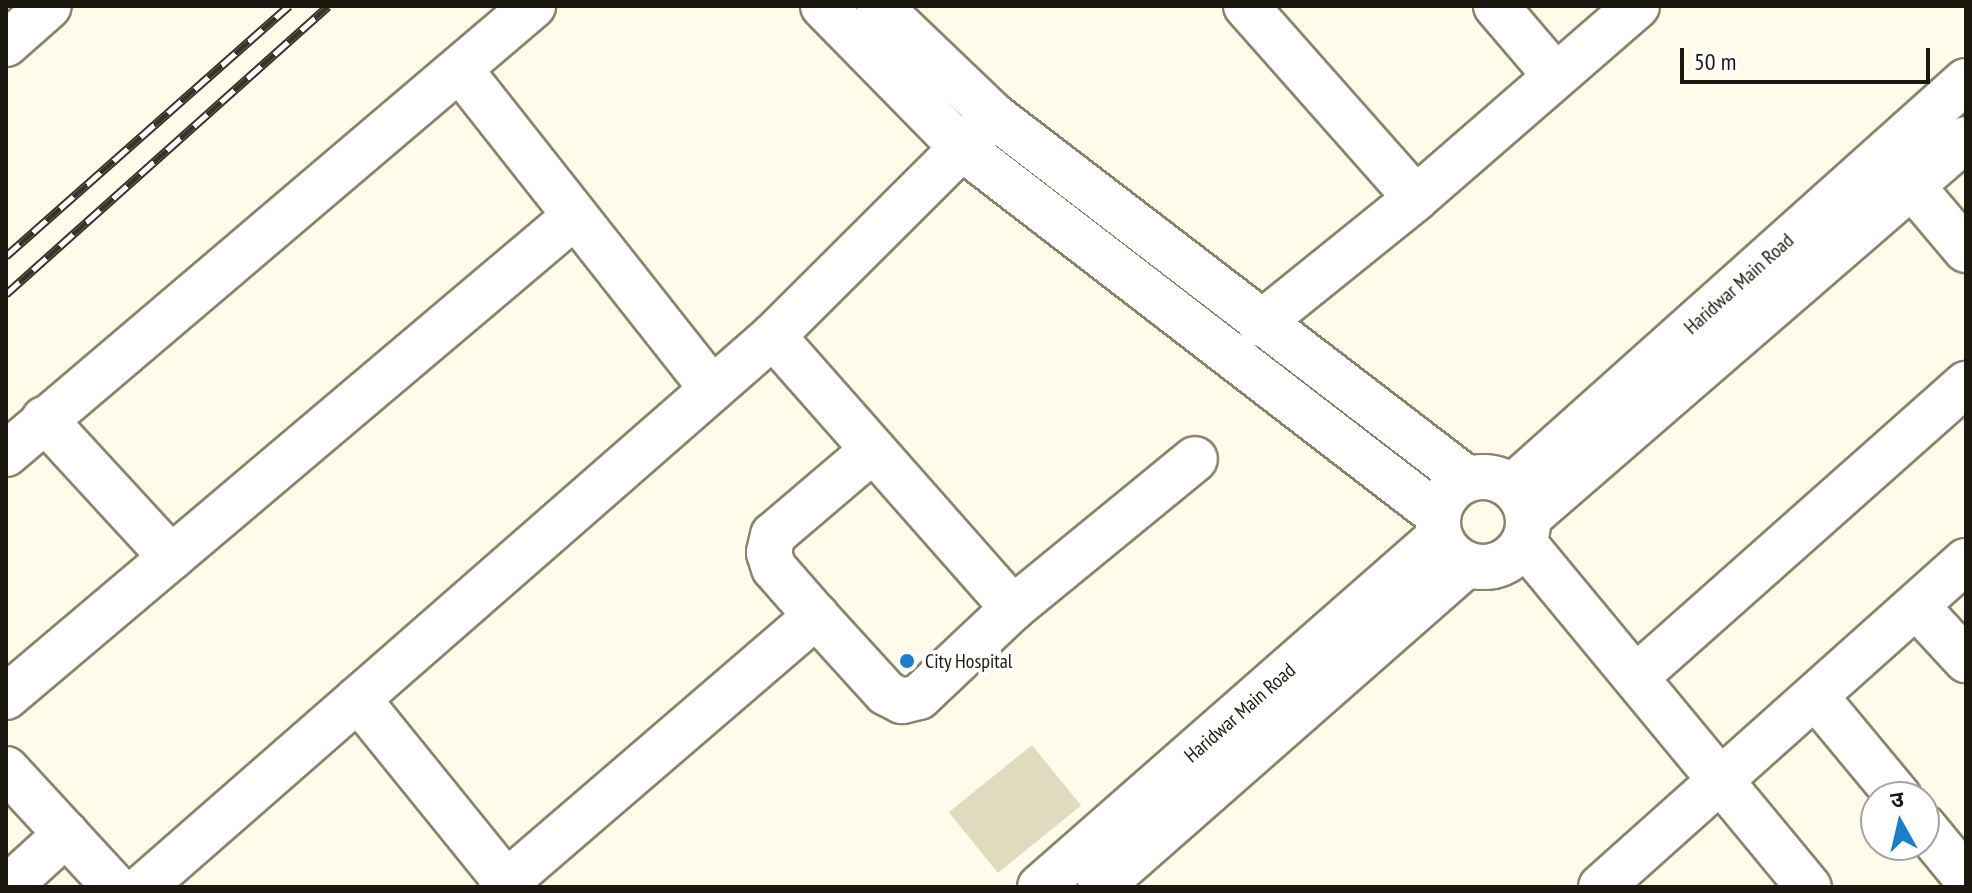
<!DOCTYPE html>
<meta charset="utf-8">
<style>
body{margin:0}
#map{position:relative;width:1972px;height:893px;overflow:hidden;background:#fefbea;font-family:"PT Sans Narrow","Noto Sans Devanagari",sans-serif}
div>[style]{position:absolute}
.building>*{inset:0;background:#e0dbbf;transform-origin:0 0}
.roads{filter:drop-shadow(2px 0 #89846b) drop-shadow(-2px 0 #89846b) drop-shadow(0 2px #89846b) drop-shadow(0 -2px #89846b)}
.minor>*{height:44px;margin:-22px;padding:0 22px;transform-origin:22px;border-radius:22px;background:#fff}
.major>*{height:44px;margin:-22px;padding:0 22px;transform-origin:22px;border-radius:22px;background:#fff}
.major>.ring{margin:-22px;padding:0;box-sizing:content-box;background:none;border:44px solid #fff;border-radius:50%}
.rail>*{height:9px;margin-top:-4.5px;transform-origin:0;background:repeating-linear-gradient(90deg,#fff 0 18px,#37352a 0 36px);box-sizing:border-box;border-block:2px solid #37352a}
.dots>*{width:22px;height:22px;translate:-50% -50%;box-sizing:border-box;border:4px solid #fff;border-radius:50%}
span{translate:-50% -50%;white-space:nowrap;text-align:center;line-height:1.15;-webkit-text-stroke:8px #fff;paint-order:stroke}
.street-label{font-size:20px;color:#1b190f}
.poi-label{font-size:20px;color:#1b190f}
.left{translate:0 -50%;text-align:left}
.frame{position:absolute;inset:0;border:8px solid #1b190f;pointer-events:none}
.north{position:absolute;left:1860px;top:781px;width:80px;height:80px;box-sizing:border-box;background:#fff;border:2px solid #a4a39f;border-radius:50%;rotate:352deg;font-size:22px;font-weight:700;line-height:32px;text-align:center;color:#1b190f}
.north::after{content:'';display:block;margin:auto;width:28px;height:36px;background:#187fca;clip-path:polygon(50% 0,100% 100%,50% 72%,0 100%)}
.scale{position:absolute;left:1680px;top:48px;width:250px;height:36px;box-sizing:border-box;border:4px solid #1b190f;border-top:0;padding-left:10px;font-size:24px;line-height:28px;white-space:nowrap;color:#1b190f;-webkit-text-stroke:6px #fff;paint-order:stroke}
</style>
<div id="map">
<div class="building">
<i style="left:1032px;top:745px;width:78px;height:107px;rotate:51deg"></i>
</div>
<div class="roads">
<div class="minor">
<i style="left:1246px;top:6px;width:256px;rotate:48.5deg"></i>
<i style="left:1496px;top:6px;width:91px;rotate:49.5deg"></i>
<i style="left:461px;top:71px;width:405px;rotate:51.7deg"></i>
<i style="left:1912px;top:186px;width:84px;rotate:49.8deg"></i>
<i style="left:1260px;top:324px;width:201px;rotate:-38.9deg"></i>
<i style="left:1416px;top:198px;width:293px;rotate:-41deg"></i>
<i style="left:773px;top:336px;width:363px;rotate:48.6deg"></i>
<i style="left:44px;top:419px;width:188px;rotate:47.4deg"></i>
<i style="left:873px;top:450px;width:131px;rotate:139.6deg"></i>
<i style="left:773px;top:535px;width:18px;rotate:103deg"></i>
<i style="left:769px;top:553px;width:16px;rotate:72deg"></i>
<i style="left:774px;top:568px;width:64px;rotate:48.8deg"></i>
<i style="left:816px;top:616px;width:104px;rotate:47.7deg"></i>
<i style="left:886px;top:693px;width:18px;rotate:27deg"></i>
<i style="left:902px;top:701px;width:17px;rotate:-13deg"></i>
<i style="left:919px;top:697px;width:129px;rotate:-43.4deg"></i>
<i style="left:1013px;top:608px;width:235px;rotate:-39.3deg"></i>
<i style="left:6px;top:454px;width:692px;rotate:-40.37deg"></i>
<i style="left:1524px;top:543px;width:447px;rotate:50.4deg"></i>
<i style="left:1918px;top:608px;width:71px;rotate:47.3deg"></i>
<i style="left:1637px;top:676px;width:440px;rotate:-41.6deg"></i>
<i style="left:6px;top:697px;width:745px;rotate:-40.21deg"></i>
<i style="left:1816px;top:697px;width:130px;rotate:50.3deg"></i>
<i style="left:358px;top:699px;width:235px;rotate:51deg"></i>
<i style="left:6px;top:769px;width:161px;rotate:47.3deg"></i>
<i style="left:1924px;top:827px;width:66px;rotate:50.5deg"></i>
<i style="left:8px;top:887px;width:79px;rotate:-42.4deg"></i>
<i style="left:143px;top:887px;width:837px;rotate:-41.17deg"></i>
<i style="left:773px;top:336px;width:306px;rotate:-44.9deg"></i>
<i style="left:501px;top:887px;width:416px;rotate:-40.7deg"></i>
<i style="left:1601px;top:887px;width:489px;rotate:-41.8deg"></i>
</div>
<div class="major">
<i style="left:823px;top:6px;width:199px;rotate:45.6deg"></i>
<i style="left:962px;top:148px;width:600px;rotate:37.62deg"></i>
<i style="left:879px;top:6px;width:159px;rotate:43.7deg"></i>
<i style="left:994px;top:116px;width:596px;rotate:37.5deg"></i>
<i style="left:6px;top:44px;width:57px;rotate:-41.5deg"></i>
<i class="ring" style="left:1438px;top:477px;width:46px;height:46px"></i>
<i style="left:1512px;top:487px;width:609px;rotate:-41.81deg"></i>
<i style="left:1528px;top:518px;width:579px;rotate:-40.87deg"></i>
<i style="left:1040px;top:887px;width:531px;rotate:-41.26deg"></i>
<i style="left:1100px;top:887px;width:487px;rotate:-41.3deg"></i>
</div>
</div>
<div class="rail">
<i style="left:6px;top:256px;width:378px;rotate:-41.5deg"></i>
<i style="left:6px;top:294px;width:432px;rotate:-41.8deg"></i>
</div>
<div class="dots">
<i style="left:907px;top:661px;background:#187fca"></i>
</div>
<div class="street-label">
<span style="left:1739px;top:284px;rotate:-42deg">Haridwar Main Road</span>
<span style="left:1240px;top:713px;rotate:-41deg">Haridwar Main Road</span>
</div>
<div class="poi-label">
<span class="left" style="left:925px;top:661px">City Hospital</span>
</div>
<div class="frame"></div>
<div class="north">उ</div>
<div class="scale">50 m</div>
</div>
